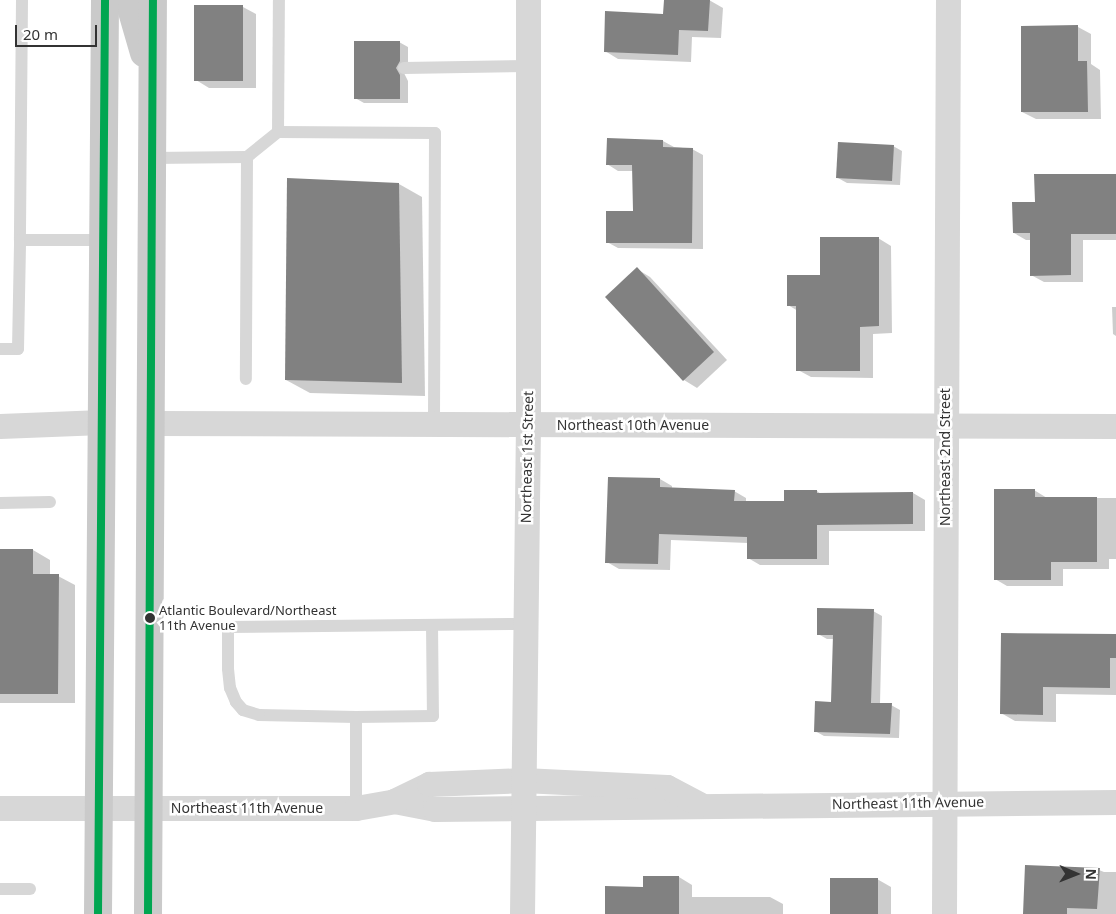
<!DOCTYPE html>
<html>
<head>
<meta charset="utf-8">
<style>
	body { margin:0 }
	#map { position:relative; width:1116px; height:914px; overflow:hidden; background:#fff; font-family:"Noto Sans",sans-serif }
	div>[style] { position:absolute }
	.shadow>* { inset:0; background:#0003 }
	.building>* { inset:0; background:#818181 }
	.service>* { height:12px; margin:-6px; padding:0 6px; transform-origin:6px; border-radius:6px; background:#d7d7d7 }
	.minor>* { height:25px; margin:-12.5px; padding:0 12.5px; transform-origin:12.5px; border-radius:12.5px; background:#d7d7d7 }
	.primary>* { height:28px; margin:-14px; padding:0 14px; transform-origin:14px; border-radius:14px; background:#cacaca }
	.bus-1>* { height:8px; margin:-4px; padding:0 4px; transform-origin:4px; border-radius:4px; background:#00a651 }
	.dots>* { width:14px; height:14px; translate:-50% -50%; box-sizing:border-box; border:2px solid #fff; border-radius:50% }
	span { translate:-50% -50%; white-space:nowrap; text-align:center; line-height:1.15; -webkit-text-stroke:5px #fff; paint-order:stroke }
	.bus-label { font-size:13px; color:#333 }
	.left { translate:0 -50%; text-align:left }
	.street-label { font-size:14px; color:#333 }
	.north { position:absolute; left:1051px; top:849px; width:50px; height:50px; -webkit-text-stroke:4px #fff; paint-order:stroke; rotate:91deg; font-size:14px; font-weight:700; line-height:20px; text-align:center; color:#333 }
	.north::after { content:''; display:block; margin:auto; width:18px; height:22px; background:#333; clip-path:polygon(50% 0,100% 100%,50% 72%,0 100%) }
	.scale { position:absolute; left:15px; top:25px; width:82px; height:22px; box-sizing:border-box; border:2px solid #333; border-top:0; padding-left:6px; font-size:15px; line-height:18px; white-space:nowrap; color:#333; -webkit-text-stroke:4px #fff; paint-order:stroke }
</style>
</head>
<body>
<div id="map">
	<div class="shadow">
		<div style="clip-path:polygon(665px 0,709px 0,723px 8px,721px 38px,692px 37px,691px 62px,618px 59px,605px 51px,664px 15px)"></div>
		<div style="clip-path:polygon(243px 7px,256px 14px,256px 88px,209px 88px,196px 80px)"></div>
		<div style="clip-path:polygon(1022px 27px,1078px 27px,1091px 34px,1091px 64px,1100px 70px,1101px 119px,1036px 119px,1022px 112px)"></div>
		<div style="clip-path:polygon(399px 42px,408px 47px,408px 66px,404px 73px,408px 81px,408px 103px,364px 103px,355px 98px)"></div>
		<div style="clip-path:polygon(663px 141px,674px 147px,692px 149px,703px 155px,703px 249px,618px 248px,607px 242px,635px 212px,634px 171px,618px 171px,607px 164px)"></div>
		<div style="clip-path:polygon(893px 146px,902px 151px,900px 185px,847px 183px,838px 178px)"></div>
		<div style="clip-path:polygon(1116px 175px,1116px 240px,1083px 240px,1083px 282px,1044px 282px,1031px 275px,1031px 240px,1026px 240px,1014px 233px,1036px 204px)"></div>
		<div style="clip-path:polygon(399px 184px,422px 197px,425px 396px,310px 393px,286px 380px)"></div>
		<div style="clip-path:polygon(878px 238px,891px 246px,892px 333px,873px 334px,873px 378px,811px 377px,798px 370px,798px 311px,788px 305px,821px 276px)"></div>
		<div style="clip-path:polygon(637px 269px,650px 277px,727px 360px,697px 388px,684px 380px)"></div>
		<div style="clip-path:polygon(1112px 307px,1116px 307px,1116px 336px,1113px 334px)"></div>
		<div style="clip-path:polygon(609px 478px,660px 479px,672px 486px,672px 489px,734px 491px,746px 498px,746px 502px,786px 502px,817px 491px,821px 494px,913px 493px,925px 500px,925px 531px,829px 531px,829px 565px,760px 565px,748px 558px,748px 543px,671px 540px,670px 570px,619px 569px,607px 562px)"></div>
		<div style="clip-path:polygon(1034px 490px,1047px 498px,1116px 498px,1116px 559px,1109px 559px,1109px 569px,1063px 569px,1063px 586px,1007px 586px,995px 579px)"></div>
		<div style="clip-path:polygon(0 550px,33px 550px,50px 560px,50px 575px,58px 576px,75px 585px,75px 703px,0 703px)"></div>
		<div style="clip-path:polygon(873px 611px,882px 616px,880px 704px,891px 705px,900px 710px,899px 738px,824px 736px,815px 731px,832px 703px,834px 639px,827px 639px,818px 634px)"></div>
		<div style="clip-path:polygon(1116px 636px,1116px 695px,1056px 694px,1056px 722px,1015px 721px,1001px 713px)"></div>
		<div style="clip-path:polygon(1099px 870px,1104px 872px,1116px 872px,1116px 914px,1025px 914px)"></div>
		<div style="clip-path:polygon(679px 877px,692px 885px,692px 897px,770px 897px,783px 904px,783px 914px,606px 914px,644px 888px)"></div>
		<div style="clip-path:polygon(877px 879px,891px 887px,891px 914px,832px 914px)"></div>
	</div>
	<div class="building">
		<div style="clip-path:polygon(664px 0,710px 0,708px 31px,679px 30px,678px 55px,604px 52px,605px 11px,663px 14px)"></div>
		<div style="clip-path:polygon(194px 5px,243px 5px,243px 81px,194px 81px)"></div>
		<div style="clip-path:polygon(1078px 25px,1078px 61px,1087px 61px,1088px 112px,1021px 112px,1021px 26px)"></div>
		<div style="clip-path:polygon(354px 41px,400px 41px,400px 61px,396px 68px,400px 75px,400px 99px,354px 99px)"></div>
		<div style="clip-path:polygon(607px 138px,663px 140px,663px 147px,693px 148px,692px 243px,606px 243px,606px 211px,633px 211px,632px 165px,606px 165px)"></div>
		<div style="clip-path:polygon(838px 142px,894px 145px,892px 181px,836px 178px)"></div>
		<div style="clip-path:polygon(1034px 174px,1116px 174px,1116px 234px,1071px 234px,1071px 275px,1030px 276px,1030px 233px,1013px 233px,1012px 202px,1035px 202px)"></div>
		<div style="clip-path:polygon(287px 178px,399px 183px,402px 383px,285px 380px)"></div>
		<div style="clip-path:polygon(820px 237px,879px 237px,879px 326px,860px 327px,860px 371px,796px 371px,796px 306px,787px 306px,787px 275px,820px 275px)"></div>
		<div style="clip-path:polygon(637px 267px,714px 352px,683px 381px,605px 297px)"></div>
		<div style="clip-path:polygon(608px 477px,660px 478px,660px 487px,735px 490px,734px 501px,784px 501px,784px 490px,817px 490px,817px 493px,913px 492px,913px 524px,817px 525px,817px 559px,747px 559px,747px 537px,659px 534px,658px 564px,605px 563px)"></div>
		<div style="clip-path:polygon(994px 489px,1035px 489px,1035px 497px,1097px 497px,1097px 562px,1051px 562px,1051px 580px,994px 580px)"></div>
		<div style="clip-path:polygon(0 549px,33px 549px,33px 574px,59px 574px,58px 694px,0 694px)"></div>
		<div style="clip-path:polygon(817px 608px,874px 609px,871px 703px,892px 703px,890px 734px,814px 732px,815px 701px,831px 702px,833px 635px,817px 635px)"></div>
		<div style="clip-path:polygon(1001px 633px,1116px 634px,1116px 658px,1110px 658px,1110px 688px,1043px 687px,1043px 715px,1000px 714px)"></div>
		<div style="clip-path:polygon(1025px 865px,1100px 868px,1097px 909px,1067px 908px,1067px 914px,1023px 914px)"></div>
		<div style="clip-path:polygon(643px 876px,679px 876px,679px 914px,605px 914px,605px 886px,643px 887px)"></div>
		<div style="clip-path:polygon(830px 878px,878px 878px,878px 914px,830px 914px)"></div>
	</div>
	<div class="service">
		<div style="left:22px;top:0;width:240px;rotate:90.5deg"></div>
		<div style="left:20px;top:240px;width:83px"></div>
		<div style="left:404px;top:68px;width:124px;rotate:-0.9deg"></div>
		<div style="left:278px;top:132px;width:132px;rotate:-89.6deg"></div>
		<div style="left:247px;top:157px;width:40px;rotate:-39deg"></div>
		<div style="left:278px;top:132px;width:157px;rotate:0.4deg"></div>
		<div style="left:435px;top:133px;width:291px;rotate:90.2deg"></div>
		<div style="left:152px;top:158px;width:95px;rotate:-0.6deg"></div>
		<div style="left:247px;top:157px;width:222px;rotate:90.3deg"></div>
		<div style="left:0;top:349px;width:18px"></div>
		<div style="left:18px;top:349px;width:109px;rotate:-88.9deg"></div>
		<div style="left:0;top:503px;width:50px;rotate:-1.1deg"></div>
		<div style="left:432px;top:625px;width:91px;rotate:89.4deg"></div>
		<div style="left:433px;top:716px;width:77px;rotate:179.3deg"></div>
		<div style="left:356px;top:717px;width:97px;rotate:-178.8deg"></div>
		<div style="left:259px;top:715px;width:17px;rotate:-163deg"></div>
		<div style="left:243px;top:710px;width:11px;rotate:-131deg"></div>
		<div style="left:236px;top:702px;width:15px;rotate:-113deg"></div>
		<div style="left:230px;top:688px;width:19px;rotate:-96deg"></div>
		<div style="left:228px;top:669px;width:42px;rotate:-90deg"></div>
		<div style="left:228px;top:627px;width:297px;rotate:-0.6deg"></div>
		<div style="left:356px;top:717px;width:91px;rotate:90deg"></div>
		<div style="left:0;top:889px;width:30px"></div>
	</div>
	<div class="minor">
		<div style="left:151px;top:423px;width:965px;rotate:0.18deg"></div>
		<div style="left:0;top:426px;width:102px;rotate:-2.2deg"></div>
		<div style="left:394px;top:801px;width:42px;rotate:11deg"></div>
		<div style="left:435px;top:809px;width:681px;rotate:-0.59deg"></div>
		<div style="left:0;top:808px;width:356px"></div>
		<div style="left:356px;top:808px;width:39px;rotate:-10deg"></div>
		<div style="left:394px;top:801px;width:39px;rotate:-26deg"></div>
		<div style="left:429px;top:784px;width:94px;rotate:-2.4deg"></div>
		<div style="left:523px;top:780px;width:144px;rotate:2.8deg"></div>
		<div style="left:667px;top:787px;width:36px;rotate:28deg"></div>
		<div style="left:522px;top:914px;width:489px;rotate:-89.3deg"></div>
		<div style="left:528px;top:425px;width:425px;rotate:-90deg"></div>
		<div style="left:944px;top:914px;width:914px;rotate:-89.75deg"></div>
	</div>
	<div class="primary">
		<div style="left:127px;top:0;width:9px;rotate:63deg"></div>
		<div style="left:131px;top:8px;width:47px;rotate:73.9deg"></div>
		<div style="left:98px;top:914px;width:914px;rotate:-89.56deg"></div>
		<div style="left:148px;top:914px;width:914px;rotate:-89.69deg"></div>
	</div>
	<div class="bus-1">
		<div style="left:98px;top:914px;width:914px;rotate:-89.56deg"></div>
		<div style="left:148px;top:914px;width:914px;rotate:-89.69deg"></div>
	</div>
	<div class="dots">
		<div style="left:150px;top:618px;background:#333"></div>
	</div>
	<div class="bus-label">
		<span class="left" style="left:159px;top:618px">Atlantic Boulevard/Northeast<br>11th Avenue</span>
	</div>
	<div class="street-label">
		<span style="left:633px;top:425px">Northeast 10th Avenue</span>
		<span style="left:527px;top:457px;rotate:-89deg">Northeast 1st Street</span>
		<span style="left:945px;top:457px;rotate:-90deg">Northeast 2nd Street</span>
		<span style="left:908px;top:803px;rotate:-1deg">Northeast 11th Avenue</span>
		<span style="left:247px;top:808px">Northeast 11th Avenue</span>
	</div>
	<div class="north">N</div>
	<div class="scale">20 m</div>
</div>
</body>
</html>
